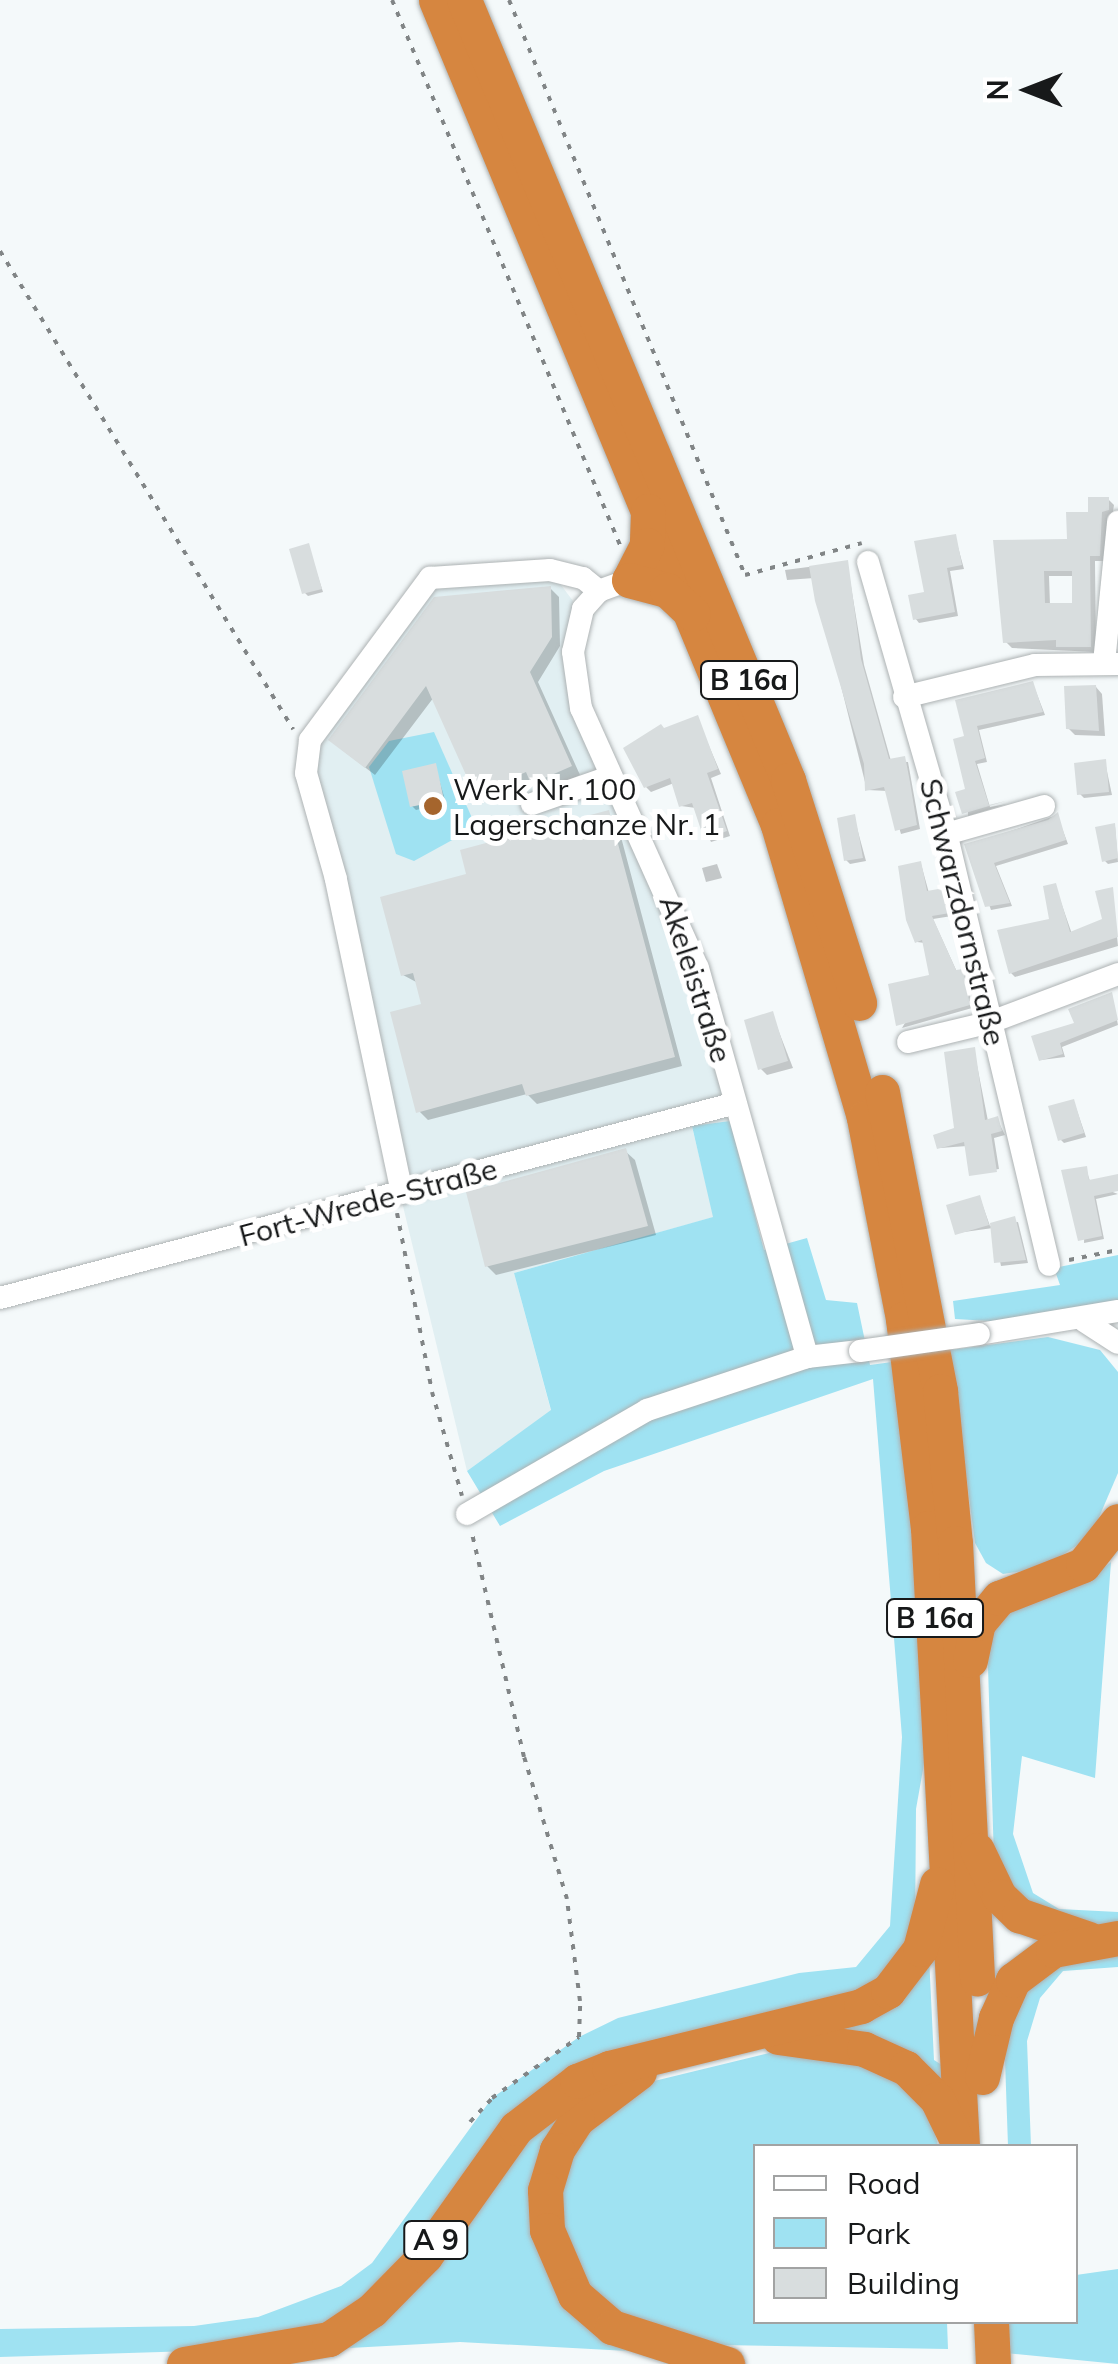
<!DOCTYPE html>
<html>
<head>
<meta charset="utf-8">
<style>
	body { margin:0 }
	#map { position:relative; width:1118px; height:2364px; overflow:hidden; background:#f4f9fa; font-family:Mulish,sans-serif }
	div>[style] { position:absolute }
	.built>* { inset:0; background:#e1eff2 }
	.green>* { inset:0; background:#9fe2f2 }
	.shadow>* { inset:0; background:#0003 }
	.building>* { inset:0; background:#d8ddde }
	.path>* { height:4px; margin-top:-2px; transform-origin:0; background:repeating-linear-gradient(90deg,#818586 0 5px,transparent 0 13px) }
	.roads { filter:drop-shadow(0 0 2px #adb2b3) drop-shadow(0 0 2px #adb2b3) }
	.minor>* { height:22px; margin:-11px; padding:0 11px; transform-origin:11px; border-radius:11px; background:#fff }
	.highway>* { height:35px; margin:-17.5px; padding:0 17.5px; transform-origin:17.5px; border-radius:17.5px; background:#d68640 }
	.bridges { filter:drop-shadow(0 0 2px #adb2b3) drop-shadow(0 0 2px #adb2b3) }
	.minor-bridge>* { height:22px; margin:-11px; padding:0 11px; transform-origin:11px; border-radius:11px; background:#fff }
	.dots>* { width:28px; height:28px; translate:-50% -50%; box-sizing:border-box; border:5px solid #fff; border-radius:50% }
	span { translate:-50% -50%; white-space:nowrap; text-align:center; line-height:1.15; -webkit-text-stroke:10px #fff; paint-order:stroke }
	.shield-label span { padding:2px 8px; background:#fff; border:2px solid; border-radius:8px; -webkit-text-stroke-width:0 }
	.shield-label { font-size:28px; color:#17191a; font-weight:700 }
	.poi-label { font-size:30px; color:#17191a }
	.left { translate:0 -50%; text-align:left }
	.street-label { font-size:30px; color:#17191a }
	.legend { position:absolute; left:753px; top:2144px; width:325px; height:180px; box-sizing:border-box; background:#fff; border:2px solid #a2a3a3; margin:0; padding:12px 18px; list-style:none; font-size:30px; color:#17191a }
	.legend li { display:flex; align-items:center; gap:20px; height:50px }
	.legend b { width:50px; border:2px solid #a2a3a3 }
	.north { position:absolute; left:978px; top:40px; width:100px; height:100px; -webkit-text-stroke:8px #fff; paint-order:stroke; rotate:270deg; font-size:28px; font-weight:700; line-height:40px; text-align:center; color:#17191a }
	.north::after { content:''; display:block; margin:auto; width:35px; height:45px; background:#17191a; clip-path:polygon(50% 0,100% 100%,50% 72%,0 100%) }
</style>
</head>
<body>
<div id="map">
	<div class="built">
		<div style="clip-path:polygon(558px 581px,573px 601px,564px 666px,571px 712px,667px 909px,730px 1121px,692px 1127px,714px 1217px,514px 1273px,551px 1411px,467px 1471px,401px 1198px,309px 735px,413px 583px)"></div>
	</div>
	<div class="green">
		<div style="clip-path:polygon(434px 732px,476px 827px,414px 861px,396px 854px,369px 767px,389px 741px)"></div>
		<div style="clip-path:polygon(730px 1121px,764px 1250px,807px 1238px,826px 1300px,857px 1303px,870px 1365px,899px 1361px,929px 1736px,916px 1809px,915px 1936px,873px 1989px,573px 2073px,426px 2243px,324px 2332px,193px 2351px,0 2357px,0 2329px,194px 2326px,258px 2317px,341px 2286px,372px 2263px,492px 2098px,579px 2037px,618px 2018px,799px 1973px,856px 1967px,890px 1926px,902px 1737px,873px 1379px,604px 1471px,500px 1526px,467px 1471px,551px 1410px,514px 1273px,713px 1217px,692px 1126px)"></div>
		<div style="clip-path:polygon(1118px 1255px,1118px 1301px,1007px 1322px,955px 1319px,953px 1301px,1060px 1285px,1054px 1268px)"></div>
		<div style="clip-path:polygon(1048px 1337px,1100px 1350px,1118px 1372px,1118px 1473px,1091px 1536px,1043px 1568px,1003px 1574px,986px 1563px,975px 1543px,950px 1350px)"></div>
		<div style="clip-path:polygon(1111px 1562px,1095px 1778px,1022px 1756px,1013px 1834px,1033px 1893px,1059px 1909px,1118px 1912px,1118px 1928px,1064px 1926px,1021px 1909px,994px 1860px,987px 1635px,995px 1618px,1084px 1583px)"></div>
		<div style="clip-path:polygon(1118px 1954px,1118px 1967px,1063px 1971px,1040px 1998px,1027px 2041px,1031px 2146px,1008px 2146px,1005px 2060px,1012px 2005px,1045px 1968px)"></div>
		<div style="clip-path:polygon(929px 1956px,934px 2060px,945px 2067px,948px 2102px,828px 2025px)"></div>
		<div style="clip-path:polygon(769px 2053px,829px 2054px,880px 2067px,931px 2117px,938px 2146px,756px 2146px,756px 2322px,947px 2322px,948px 2349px,720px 2345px,647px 2336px,579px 2286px,555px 2197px,572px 2142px,650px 2082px)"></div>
		<div style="clip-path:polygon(577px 2090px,536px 2203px,628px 2351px,460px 2342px,331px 2349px,496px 2165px)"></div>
		<div style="clip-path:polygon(1118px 2269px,1118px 2364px,1005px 2353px,1009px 2322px,1076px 2322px,1076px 2275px)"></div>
	</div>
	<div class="shadow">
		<div style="clip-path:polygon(evenodd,1108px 499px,1114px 505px,1105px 561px,1095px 561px,1096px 652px,1012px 648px,1006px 642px,995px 543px,1070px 541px,1108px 499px,1049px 576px,1074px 576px,1074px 605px,1050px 605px,1049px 576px)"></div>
		<div style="clip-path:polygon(955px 536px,964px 569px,950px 571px,958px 616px,919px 623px,915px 618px)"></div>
		<div style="clip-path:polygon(308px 546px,323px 592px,308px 596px,305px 593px)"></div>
		<div style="clip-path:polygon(847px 562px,864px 665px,891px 761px,908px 762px,920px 829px,901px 834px,888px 791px,867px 790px,814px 578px,787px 580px,785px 570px)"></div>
		<div style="clip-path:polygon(550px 588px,559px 597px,560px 646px,538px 682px,580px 775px,543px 792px,532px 782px,486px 803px,434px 697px,375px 775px,341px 749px)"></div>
		<div style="clip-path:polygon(1033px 684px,1045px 715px,979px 730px,987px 762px,977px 764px,990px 807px,1007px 804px,968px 816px,967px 737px,958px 702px)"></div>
		<div style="clip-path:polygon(1096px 687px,1102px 694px,1105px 736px,1075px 735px,1068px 728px)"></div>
		<div style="clip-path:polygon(697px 718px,721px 774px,711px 778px,730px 836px,711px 842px,696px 808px,681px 806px,674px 783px,651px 792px,646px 787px,665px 731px)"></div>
		<div style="clip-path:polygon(1105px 762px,1112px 795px,1084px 798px,1080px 794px)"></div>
		<div style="clip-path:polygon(435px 766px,446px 803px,416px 810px,412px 806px)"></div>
		<div style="clip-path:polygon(608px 813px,617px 822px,682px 1066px,537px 1104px,527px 1094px,428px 1120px,419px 1111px,424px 1006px,418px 983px,403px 975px)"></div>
		<div style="clip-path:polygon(1057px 815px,1068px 844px,996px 866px,1012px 906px,991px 910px,968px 846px)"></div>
		<div style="clip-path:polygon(854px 817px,866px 861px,850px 864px,846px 860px)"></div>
		<div style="clip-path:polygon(1115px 826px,1118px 862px,1108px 864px,1104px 860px)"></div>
		<div style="clip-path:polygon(717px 864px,722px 878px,706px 882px,702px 868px)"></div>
		<div style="clip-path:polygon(921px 864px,929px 893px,947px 895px,952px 916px,933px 919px,957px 972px,966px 975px,972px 1008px,902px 1028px,932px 977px,925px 943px,917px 942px)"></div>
		<div style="clip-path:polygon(1055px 885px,1072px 934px,1105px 920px,1112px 890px,1118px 946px,1015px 977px,1011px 973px,1052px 921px)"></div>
		<div style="clip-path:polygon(1112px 995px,1118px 1025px,1062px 1047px,1065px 1057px,1041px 1060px)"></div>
		<div style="clip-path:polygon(772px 1014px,793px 1068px,767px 1075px,761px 1069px)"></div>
		<div style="clip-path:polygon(974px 1050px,988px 1121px,997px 1119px,1005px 1135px,994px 1138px,999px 1169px,972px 1173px,967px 1146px,940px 1148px,957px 1130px)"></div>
		<div style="clip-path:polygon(1074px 1102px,1086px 1137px,1064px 1143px,1060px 1139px)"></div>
		<div style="clip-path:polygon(625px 1151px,635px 1160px,656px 1235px,496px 1275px,487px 1266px)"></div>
		<div style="clip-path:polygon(1086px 1169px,1091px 1184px,1118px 1194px,1096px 1199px,1104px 1239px,1084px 1243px)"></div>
		<div style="clip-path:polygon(980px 1198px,990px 1226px,1018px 1222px,1028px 1263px,1001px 1266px,993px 1228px,957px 1233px)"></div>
	</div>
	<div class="building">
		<div style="clip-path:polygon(evenodd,1088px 497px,1109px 497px,1109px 510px,1102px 512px,1100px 556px,1090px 556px,1091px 647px,1056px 647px,1056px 640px,1003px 643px,993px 540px,1067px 539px,1066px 512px,1088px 512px,1088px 497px,1044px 571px,1072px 571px,1072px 603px,1045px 603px,1044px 571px)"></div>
		<div style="clip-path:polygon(956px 534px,962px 565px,947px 568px,955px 612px,913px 620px,908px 595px,924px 592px,914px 541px)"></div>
		<div style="clip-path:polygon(309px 543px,322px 589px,302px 594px,289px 549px)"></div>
		<div style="clip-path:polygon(848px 560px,861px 659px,889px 759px,905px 756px,910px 782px,917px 825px,895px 831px,884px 787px,865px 791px,864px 764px,815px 601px,809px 566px)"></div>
		<div style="clip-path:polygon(551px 586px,552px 637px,530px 672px,572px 766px,531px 784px,526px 772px,475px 795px,426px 686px,365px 768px,328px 740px,434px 597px)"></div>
		<div style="clip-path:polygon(1033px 681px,1043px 712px,977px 726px,985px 758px,975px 761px,989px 805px,1006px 801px,962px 814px,955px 792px,965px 789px,953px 739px,964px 736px,955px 700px)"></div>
		<div style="clip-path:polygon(1096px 685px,1099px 731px,1066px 729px,1064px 686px)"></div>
		<div style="clip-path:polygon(698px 715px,718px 769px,707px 773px,727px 831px,704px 839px,692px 803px,679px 807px,670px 778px,644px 788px,623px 748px,661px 724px,664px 728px)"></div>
		<div style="clip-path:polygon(1106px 759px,1109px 792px,1077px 795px,1074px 763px)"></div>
		<div style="clip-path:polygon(436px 763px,444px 800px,410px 807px,402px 771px)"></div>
		<div style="clip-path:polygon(609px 810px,675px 1057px,526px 1096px,522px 1084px,416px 1113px,390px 1012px,421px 1004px,413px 973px,401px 976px,380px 897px,466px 874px,460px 850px)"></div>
		<div style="clip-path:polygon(1058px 812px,1066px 840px,994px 863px,1010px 903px,985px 907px,964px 844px,1048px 820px)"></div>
		<div style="clip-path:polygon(855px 814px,863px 858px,844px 861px,837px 818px)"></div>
		<div style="clip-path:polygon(1115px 823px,1118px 858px,1102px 862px,1095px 827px)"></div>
		<div style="clip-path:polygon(921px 861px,927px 891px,944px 888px,950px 913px,932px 916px,956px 970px,963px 969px,970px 1005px,896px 1026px,888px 984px,929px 975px,922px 940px,915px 943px,906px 920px,898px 866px)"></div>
		<div style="clip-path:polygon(1056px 883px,1070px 932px,1102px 919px,1095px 891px,1113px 887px,1118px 937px,1009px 974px,997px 930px,1049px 919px,1043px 886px)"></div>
		<div style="clip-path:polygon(1112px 992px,1118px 1020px,1060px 1043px,1063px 1054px,1039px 1061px,1031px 1036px,1074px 1023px,1068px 1009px)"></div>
		<div style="clip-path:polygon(773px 1011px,788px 1061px,758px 1070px,744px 1020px)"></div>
		<div style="clip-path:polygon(975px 1047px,985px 1120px,998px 1116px,1002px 1131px,991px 1134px,997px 1172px,969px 1176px,964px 1142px,937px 1149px,933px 1135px,954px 1128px,944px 1052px)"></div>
		<div style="clip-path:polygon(1074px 1099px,1084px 1133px,1058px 1141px,1048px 1106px)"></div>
		<div style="clip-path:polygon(626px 1148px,648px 1226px,485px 1267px,466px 1192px)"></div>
		<div style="clip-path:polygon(1087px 1166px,1089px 1180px,1118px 1174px,1118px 1191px,1094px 1196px,1102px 1236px,1078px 1241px,1061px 1170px)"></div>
		<div style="clip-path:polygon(980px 1195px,989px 1225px,955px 1235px,946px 1205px)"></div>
		<div style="clip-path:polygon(1015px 1216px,1026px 1260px,994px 1263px,990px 1223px)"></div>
	</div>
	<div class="path">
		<div style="left:392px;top:0;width:591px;rotate:67.3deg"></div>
		<div style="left:509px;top:0;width:622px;rotate:67.69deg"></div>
		<div style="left:745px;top:575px;width:121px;rotate:-15.3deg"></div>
		<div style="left:0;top:251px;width:561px;rotate:58.49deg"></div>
		<div style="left:397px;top:1213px;width:182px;rotate:78.9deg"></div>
		<div style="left:432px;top:1392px;width:108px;rotate:73.9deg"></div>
		<div style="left:1069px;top:1260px;width:50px;rotate:-11.5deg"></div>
		<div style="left:470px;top:2122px;width:33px;rotate:-47deg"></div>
		<div style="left:492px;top:2098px;width:106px;rotate:-35deg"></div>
		<div style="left:579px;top:2037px;width:36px;rotate:-88deg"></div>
		<div style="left:580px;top:2001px;width:103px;rotate:-97.3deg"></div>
		<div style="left:567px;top:1899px;width:148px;rotate:-106.8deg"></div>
		<div style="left:524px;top:1757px;width:229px;rotate:-103.1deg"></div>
	</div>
	<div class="roads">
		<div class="minor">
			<div style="left:868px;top:562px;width:277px;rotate:73.9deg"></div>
			<div style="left:945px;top:828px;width:449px;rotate:76.6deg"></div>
			<div style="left:629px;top:580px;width:32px;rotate:160deg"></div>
			<div style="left:599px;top:591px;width:24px;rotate:132deg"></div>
			<div style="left:583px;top:609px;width:44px;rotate:103.1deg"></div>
			<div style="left:573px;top:652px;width:57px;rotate:81.9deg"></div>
			<div style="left:581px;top:708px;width:285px;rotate:65.8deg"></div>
			<div style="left:698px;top:968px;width:404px;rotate:74.3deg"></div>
			<div style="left:807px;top:1357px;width:53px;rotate:-6.5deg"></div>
			<div style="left:1104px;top:663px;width:142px;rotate:-84.3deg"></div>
			<div style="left:904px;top:697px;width:135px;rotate:-13.7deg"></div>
			<div style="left:1035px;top:665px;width:83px;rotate:-0.7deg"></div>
			<div style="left:532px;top:804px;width:82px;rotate:-19.3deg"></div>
			<div style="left:946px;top:834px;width:102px;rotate:-15.9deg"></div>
			<div style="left:908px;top:1042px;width:85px;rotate:-13.5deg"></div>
			<div style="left:991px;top:1022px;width:136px;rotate:-20.7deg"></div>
			<div style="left:402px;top:1193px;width:321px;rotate:-101.9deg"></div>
			<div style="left:336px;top:879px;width:110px;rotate:-105.8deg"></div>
			<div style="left:306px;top:773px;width:33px;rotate:-83deg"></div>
			<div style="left:310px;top:740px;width:202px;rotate:-53.5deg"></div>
			<div style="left:430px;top:578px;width:120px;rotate:-3.8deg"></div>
			<div style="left:550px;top:570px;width:34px;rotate:14deg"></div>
			<div style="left:583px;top:578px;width:21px;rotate:39deg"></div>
			<div style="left:0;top:1298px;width:761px;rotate:-14.84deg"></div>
			<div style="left:1084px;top:1321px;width:40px;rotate:32.9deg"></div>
			<div style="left:979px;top:1334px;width:141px;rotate:-9.4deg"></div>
			<div style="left:467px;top:1514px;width:208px;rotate:-30deg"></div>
			<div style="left:647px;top:1410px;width:169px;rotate:-18.3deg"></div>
		</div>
		<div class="highway">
			<div style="left:436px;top:0;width:893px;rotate:67.48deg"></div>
			<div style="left:778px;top:825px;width:305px;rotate:73.6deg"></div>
			<div style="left:864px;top:1118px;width:205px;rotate:79deg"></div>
			<div style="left:903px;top:1319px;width:210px;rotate:83.2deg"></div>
			<div style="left:928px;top:1528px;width:619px;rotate:86.85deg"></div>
			<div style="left:464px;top:0;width:845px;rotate:67.44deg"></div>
			<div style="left:788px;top:780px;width:234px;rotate:72.3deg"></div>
			<div style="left:648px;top:511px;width:34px;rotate:92deg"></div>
			<div style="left:647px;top:545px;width:39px;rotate:117deg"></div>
			<div style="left:629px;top:580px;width:39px;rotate:15deg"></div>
			<div style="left:667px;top:590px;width:35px;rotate:43deg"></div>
			<div style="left:882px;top:1092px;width:305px;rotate:79deg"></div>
			<div style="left:940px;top:1391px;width:153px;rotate:84.4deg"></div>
			<div style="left:955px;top:1543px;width:436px;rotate:87.1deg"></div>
			<div style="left:970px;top:1660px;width:38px;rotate:-78deg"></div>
			<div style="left:978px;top:1623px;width:33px;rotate:-50deg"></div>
			<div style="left:999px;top:1598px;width:90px;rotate:-21.4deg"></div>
			<div style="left:1083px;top:1565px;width:56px;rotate:-51.5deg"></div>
			<div style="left:977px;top:1850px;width:51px;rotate:64.4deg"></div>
			<div style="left:999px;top:1896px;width:28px;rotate:44deg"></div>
			<div style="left:1019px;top:1915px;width:74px;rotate:18.9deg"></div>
			<div style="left:778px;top:2037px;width:87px;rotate:7.9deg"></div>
			<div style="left:864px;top:2049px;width:46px;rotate:24.3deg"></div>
			<div style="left:906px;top:2068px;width:44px;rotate:45deg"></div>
			<div style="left:937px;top:2099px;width:41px;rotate:64.1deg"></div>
			<div style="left:639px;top:2072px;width:78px;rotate:142.8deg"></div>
			<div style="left:577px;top:2119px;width:37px;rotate:123deg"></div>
			<div style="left:557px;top:2150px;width:42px;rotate:106.7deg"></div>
			<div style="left:545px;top:2190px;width:40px;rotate:87.1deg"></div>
			<div style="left:547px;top:2230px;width:71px;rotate:66.7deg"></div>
			<div style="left:575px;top:2295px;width:49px;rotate:40.9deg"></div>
			<div style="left:612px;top:2327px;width:121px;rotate:17.8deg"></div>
			<div style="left:982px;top:2077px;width:61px;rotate:-76.7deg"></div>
			<div style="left:996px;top:2018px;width:42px;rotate:-65.9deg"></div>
			<div style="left:1013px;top:1980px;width:50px;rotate:-36.9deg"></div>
			<div style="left:1053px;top:1950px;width:66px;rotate:-10.5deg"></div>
			<div style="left:991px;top:2322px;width:42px;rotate:87.3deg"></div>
			<div style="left:184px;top:2364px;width:147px;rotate:-9.8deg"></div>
			<div style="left:329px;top:2339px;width:52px;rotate:-34deg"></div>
			<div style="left:372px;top:2310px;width:76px;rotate:-45.5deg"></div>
			<div style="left:425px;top:2256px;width:157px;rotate:-54.6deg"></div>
			<div style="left:516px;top:2128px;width:77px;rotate:-37.6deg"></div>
			<div style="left:577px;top:2081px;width:35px;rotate:-22deg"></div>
			<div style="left:609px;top:2068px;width:260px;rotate:-13.8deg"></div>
			<div style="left:861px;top:2006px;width:31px;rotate:-29deg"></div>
			<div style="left:888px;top:1991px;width:53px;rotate:-52.7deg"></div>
			<div style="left:920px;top:1949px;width:67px;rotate:-75.3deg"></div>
		</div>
	</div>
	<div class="bridges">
		<div class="minor-bridge">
			<div style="left:860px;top:1351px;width:120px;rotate:-8.1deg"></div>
		</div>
	</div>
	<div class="dots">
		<div style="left:433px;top:806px;background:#a5652d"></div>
	</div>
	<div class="shield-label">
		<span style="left:749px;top:680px">B 16a</span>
		<span style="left:935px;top:1618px">B 16a</span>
		<span style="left:436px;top:2240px">A 9</span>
	</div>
	<div class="poi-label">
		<span class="left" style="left:453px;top:806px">Werk Nr. 100<br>Lagerschanze Nr. 1</span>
	</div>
	<div class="street-label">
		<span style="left:963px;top:912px;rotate:76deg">Schwarzdornstraße</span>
		<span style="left:696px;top:979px;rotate:72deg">Akeleistraße</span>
		<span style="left:368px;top:1202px;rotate:-15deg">Fort-Wrede-Straße</span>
	</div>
	<ul class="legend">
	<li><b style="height:12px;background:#fff"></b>Road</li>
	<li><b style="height:28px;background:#9fe2f2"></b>Park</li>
	<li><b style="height:28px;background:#d8ddde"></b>Building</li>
	</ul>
	<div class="north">N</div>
</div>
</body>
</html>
